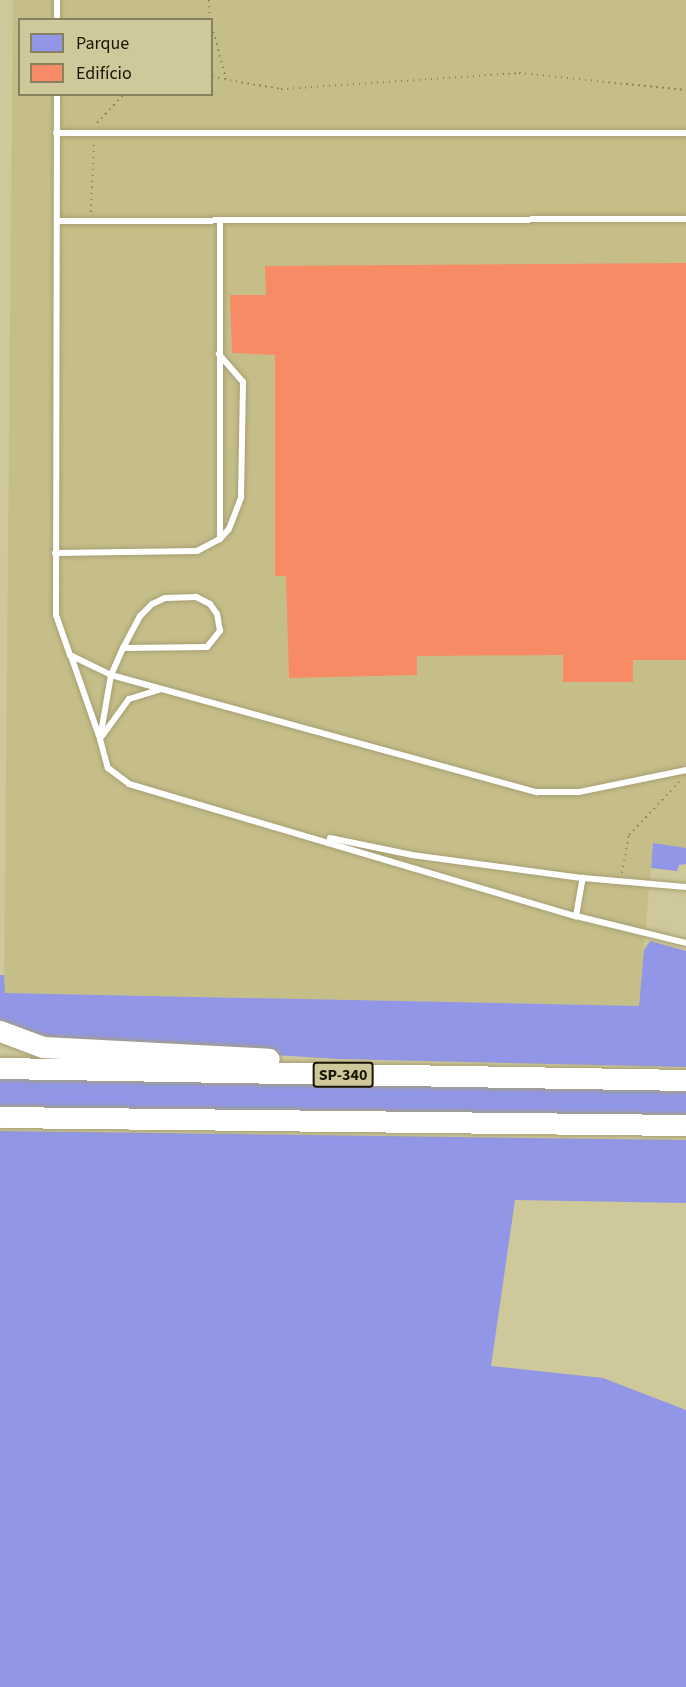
<!DOCTYPE html>
<html>
<head>
<meta charset="utf-8">
<style>
	body { margin:0 }
	#map { position:relative; width:686px; height:1687px; overflow:hidden; background:#cfc89b; font-family:"Source Sans 3",sans-serif }
	div>[style] { position:absolute }
	.built>* { inset:0; background:#c6be89 }
	.green>* { inset:0; background:#9196e6 }
	.building>* { inset:0; background:#f68b65 }
	.path>* { height:2px; margin-top:-1px; transform-origin:0; background:repeating-linear-gradient(90deg,#8a8562 0 1.5px,transparent 0 6px) }
	.roads { filter:drop-shadow(0 0 2px #a69f73) drop-shadow(0 0 2px #a69f73) }
	.lane>* { height:6px; margin:-3px; padding:0 3px; transform-origin:3px; border-radius:3px; background:#fff }
	.highway>* { height:21px; margin:-10.5px; padding:0 10.5px; transform-origin:10.5px; border-radius:10.5px; background:#fff }
	span { translate:-50% -50%; white-space:nowrap; text-align:center; line-height:1.15; -webkit-text-stroke:6px #cfc89b; paint-order:stroke }
	.shield-label span { padding:2px 4px; background:#cfc89b; border:2px solid; border-radius:4px; -webkit-text-stroke-width:0 }
	.shield-label { font-size:16px; color:#191605; font-weight:700 }
	.legend { position:absolute; left:18px; top:18px; width:195px; height:78px; box-sizing:border-box; background:#cfc89b; border:2px solid #86815f; margin:0; padding:8px 10px; list-style:none; font-size:18px; color:#191605 }
	.legend li { display:flex; align-items:center; gap:12px; height:30px }
	.legend b { width:30px; border:2px solid #86815f }
</style>
</head>
<body>
<div id="map">
	<div class="built">
		<div style="clip-path:polygon(evenodd,13px 0,686px 0,686px 848px,653px 843px,639px 1006px,4px 993px,13px 0,20px 20px,212px 20px,212px 94px,20px 94px,20px 20px)"></div>
	</div>
	<div class="green">
		<div style="clip-path:polygon(653px 843px,686px 848px,686px 864px,679px 865px,677px 871px,651px 868px)"></div>
		<div style="clip-path:polygon(650px 941px,686px 951px,686px 1067px,339px 1059px,140px 1047px,34px 1035px,0 1020px,0 975px,4px 975px,5px 993px,639px 1006px,644px 950px)"></div>
		<div style="clip-path:polygon(0 1076px,686px 1087px,686px 1117px,0 1108px)"></div>
		<div style="clip-path:polygon(0 1131px,686px 1140px,686px 1203px,515px 1200px,491px 1366px,603px 1378px,686px 1410px,686px 1687px,0 1687px)"></div>
	</div>
	<div class="building">
		<div style="clip-path:polygon(686px 263px,686px 660px,633px 660px,633px 682px,563px 682px,563px 655px,417px 656px,417px 675px,289px 678px,286px 576px,275px 576px,275px 355px,232px 353px,230px 295px,266px 295px,265px 266px)"></div>
	</div>
	<div class="path">
		<div style="left:209px;top:0;width:20px;rotate:87deg"></div>
		<div style="left:212px;top:26px;width:55px;rotate:75.2deg"></div>
		<div style="left:212px;top:77px;width:70px;rotate:9.9deg"></div>
		<div style="left:281px;top:89px;width:239px;rotate:-3.8deg"></div>
		<div style="left:519px;top:73px;width:168px;rotate:5.8deg"></div>
		<div style="left:97px;top:123px;width:40px;rotate:-47deg"></div>
		<div style="left:91px;top:212px;width:69px;rotate:-87.5deg"></div>
		<div style="left:622px;top:873px;width:39px;rotate:-80deg"></div>
		<div style="left:629px;top:835px;width:73px;rotate:-46.7deg"></div>
	</div>
	<div class="roads">
		<div class="lane">
			<div style="left:57px;top:20px;width:20px;rotate:-90deg"></div>
			<div style="left:57px;top:94px;width:521px;rotate:90.11deg"></div>
			<div style="left:56px;top:615px;width:42px;rotate:70.7deg"></div>
			<div style="left:70px;top:655px;width:46px;rotate:26deg"></div>
			<div style="left:111px;top:675px;width:442px;rotate:15.4deg"></div>
			<div style="left:537px;top:792px;width:42px"></div>
			<div style="left:579px;top:792px;width:109px;rotate:-11.6deg"></div>
			<div style="left:56px;top:133px;width:630px"></div>
			<div style="left:57px;top:221px;width:629px;rotate:-0.18deg"></div>
			<div style="left:220px;top:538px;width:317px;rotate:-90deg"></div>
			<div style="left:55px;top:553px;width:142px;rotate:-0.8deg"></div>
			<div style="left:197px;top:551px;width:26px;rotate:-28deg"></div>
			<div style="left:220px;top:539px;width:13px;rotate:-48deg"></div>
			<div style="left:229px;top:529px;width:34px;rotate:-69deg"></div>
			<div style="left:241px;top:497px;width:115px;rotate:-89deg"></div>
			<div style="left:243px;top:382px;width:37px;rotate:-131deg"></div>
			<div style="left:123px;top:648px;width:84px;rotate:-0.7deg"></div>
			<div style="left:207px;top:647px;width:21px;rotate:-51deg"></div>
			<div style="left:220px;top:631px;width:17px;rotate:-100deg"></div>
			<div style="left:217px;top:614px;width:12px;rotate:-125deg"></div>
			<div style="left:210px;top:604px;width:16px;rotate:-153deg"></div>
			<div style="left:196px;top:597px;width:31px;rotate:178deg"></div>
			<div style="left:165px;top:598px;width:14px;rotate:155deg"></div>
			<div style="left:152px;top:604px;width:17px;rotate:135deg"></div>
			<div style="left:140px;top:616px;width:36px;rotate:118deg"></div>
			<div style="left:123px;top:648px;width:30px;rotate:114deg"></div>
			<div style="left:111px;top:675px;width:65px;rotate:99.8deg"></div>
			<div style="left:100px;top:739px;width:30px;rotate:75deg"></div>
			<div style="left:108px;top:768px;width:26px;rotate:37deg"></div>
			<div style="left:129px;top:784px;width:466px;rotate:16.5deg"></div>
			<div style="left:576px;top:916px;width:113px;rotate:13.8deg"></div>
			<div style="left:71px;top:656px;width:85px;rotate:70.7deg"></div>
			<div style="left:102px;top:736px;width:46px;rotate:-53.9deg"></div>
			<div style="left:129px;top:699px;width:31px;rotate:-17deg"></div>
			<div style="left:330px;top:838px;width:84px;rotate:11.7deg"></div>
			<div style="left:412px;top:855px;width:173px;rotate:7.7deg"></div>
			<div style="left:583px;top:878px;width:103px;rotate:5deg"></div>
			<div style="left:576px;top:916px;width:39px;rotate:-80deg"></div>
		</div>
		<div class="highway">
			<div style="left:0;top:1031px;width:46px;rotate:20.4deg"></div>
			<div style="left:43px;top:1047px;width:226px;rotate:3deg"></div>
			<div style="left:0;top:1068px;width:686px;rotate:1deg"></div>
			<div style="left:0;top:1117px;width:686px;rotate:0.67deg"></div>
		</div>
	</div>
	<div class="shield-label">
		<span style="left:343px;top:1075px">SP-340</span>
	</div>
	<ul class="legend">
	<li><b style="height:16px;background:#9196e6"></b>Parque</li>
	<li><b style="height:16px;background:#f68b65"></b>Edifício</li>
	</ul>
</div>
</body>
</html>
